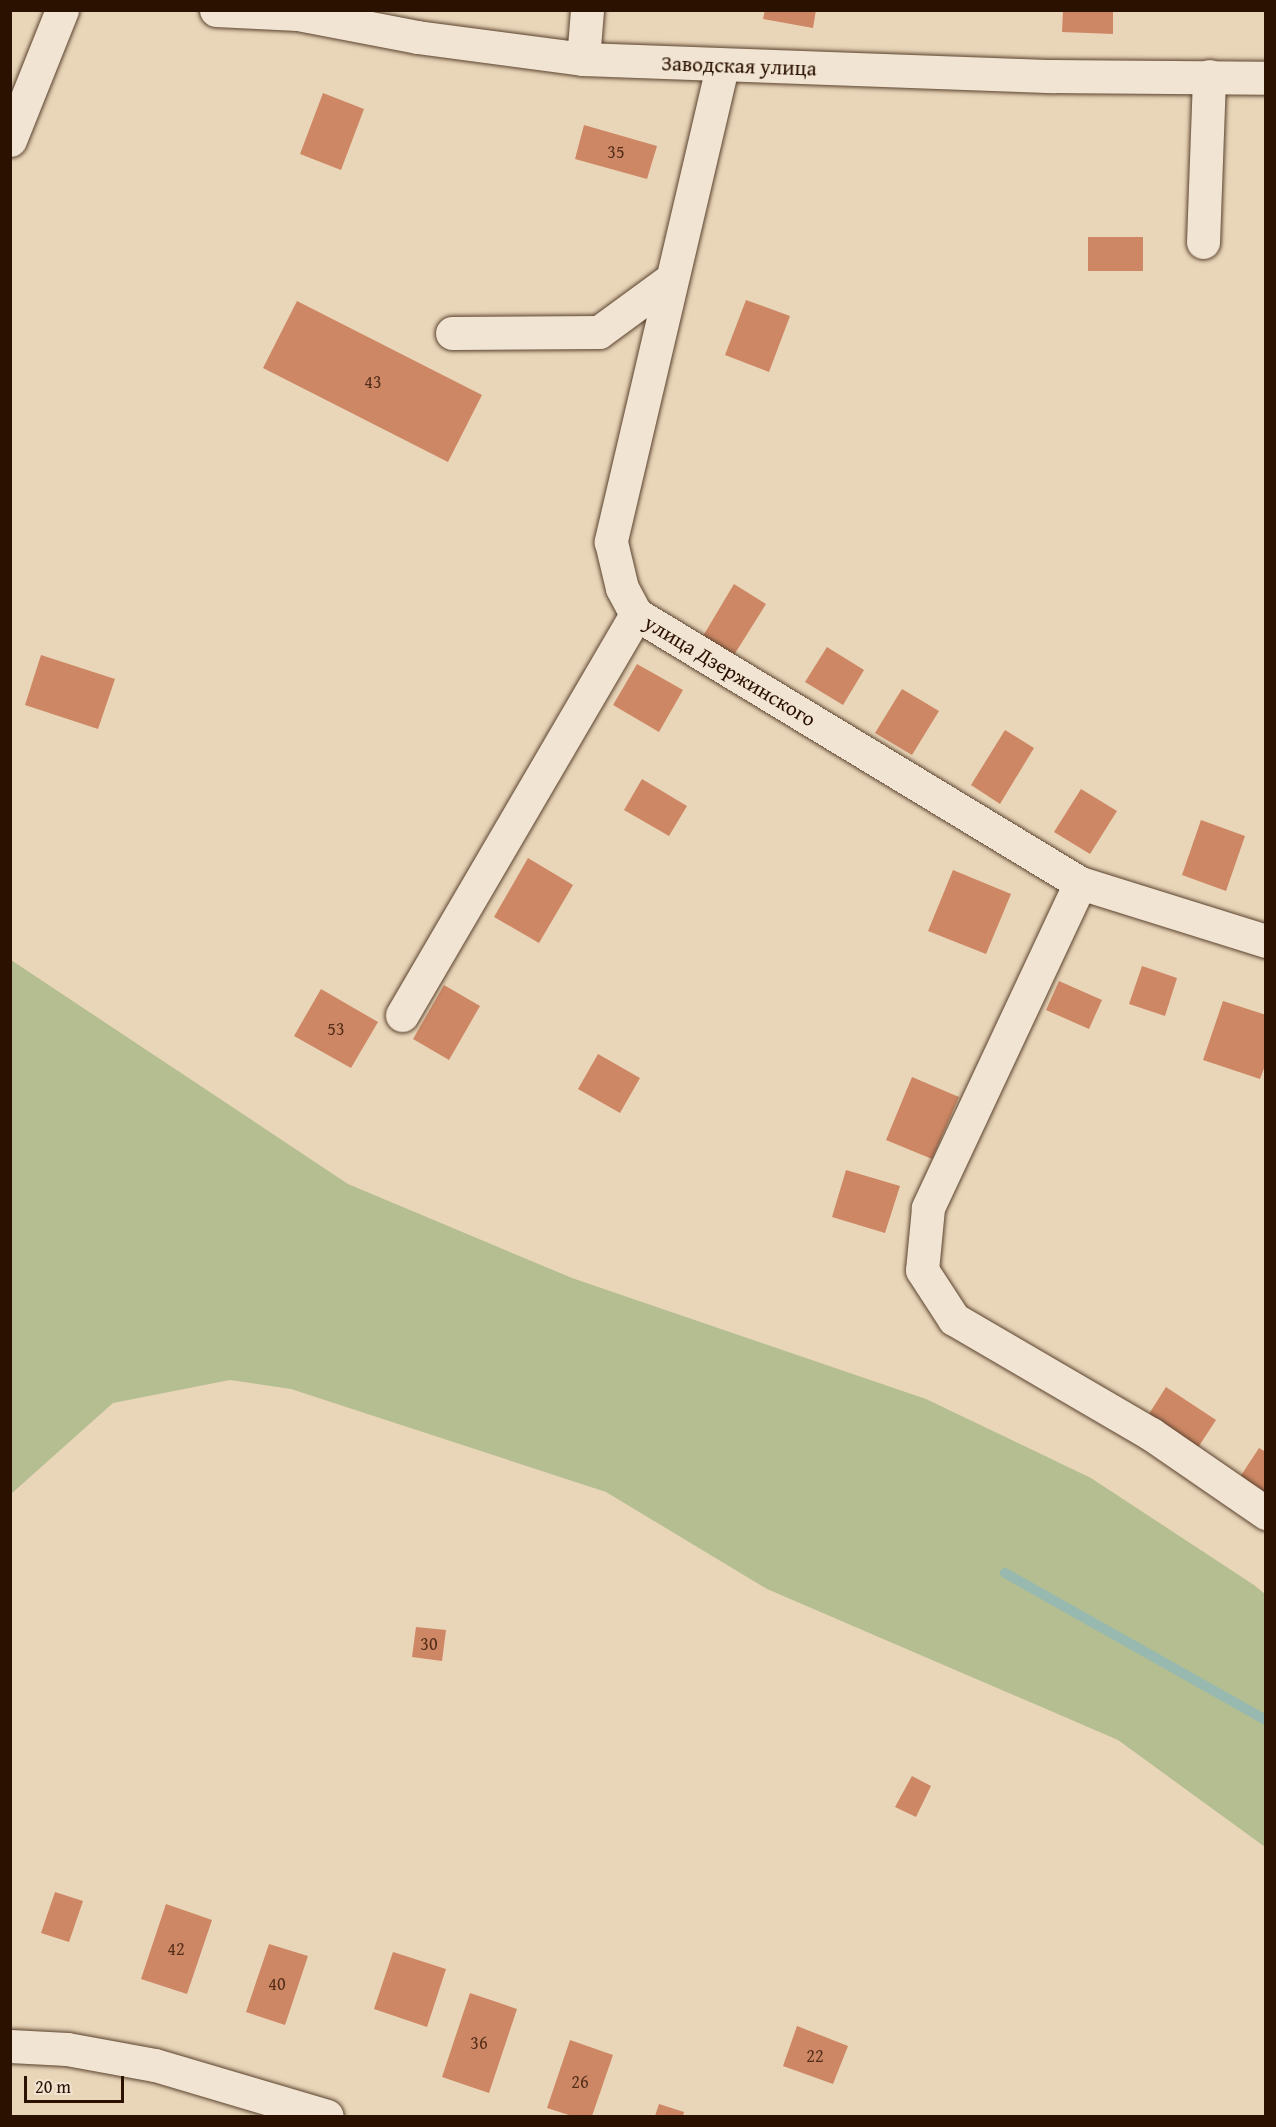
<!DOCTYPE html>
<html>
<head>
<meta charset="utf-8">
<style>
	body { margin:0 }
	#map { position:relative; width:1276px; height:2127px; overflow:hidden; background:#e9d6b9; font-family:"Gentium Book Plus",serif }
	div>[style] { position:absolute }
	.green>* { inset:0; background:#b4be91 }
	.stream>* { height:10px; margin:-5px; padding:0 5px; transform-origin:5px; border-radius:5px; background:#97b9b0 }
	.building>* { inset:0; background:#cd8765 }
	.roads { filter:drop-shadow(0 0 2px #5a422e) drop-shadow(0 0 2px #5a422e) }
	.minor>* { height:33px; margin:-16.5px; padding:0 16.5px; transform-origin:16.5px; border-radius:16.5px; background:#f1e4d2 }
	span { translate:-50% -50%; white-space:nowrap; text-align:center; line-height:1.15; -webkit-text-stroke:4.5px #f1e4d2; paint-order:stroke }
	.number-label { font-size:18px; color:#542e19 }
	.number-label span { -webkit-text-stroke-width:0 }
	.street-label { font-size:21px; color:#2b1100 }
	.frame { position:absolute; inset:0; border:12px solid #2b1100; pointer-events:none }
	.scale { position:absolute; left:24px; top:2076px; width:100px; height:27px; box-sizing:border-box; border:3px solid #2b1100; border-top:0; padding-left:8px; font-size:18px; line-height:21px; white-space:nowrap; color:#2b1100; -webkit-text-stroke:4px #f1e4d2; paint-order:stroke }
</style>
</head>
<body>
<div id="map">
	<div class="green">
		<div style="clip-path:polygon(11px 960px,348px 1184px,572px 1278px,926px 1399px,1091px 1478px,1254px 1585px,1266px 1595px,1265px 1847px,1118px 1740px,767px 1589px,606px 1492px,291px 1389px,230px 1380px,113px 1403px,11px 1494px)"></div>
	</div>
	<div class="stream">
		<div style="left:1005px;top:1573px;width:300px;rotate:29.4deg"></div>
	</div>
	<div class="building">
		<div style="clip-path:polygon(765px 10px,816px 10px,813px 28px,763px 19px)"></div>
		<div style="clip-path:polygon(1063px 10px,1113px 10px,1113px 34px,1062px 32px)"></div>
		<div style="clip-path:polygon(323px 93px,364px 109px,341px 170px,300px 154px)"></div>
		<div style="clip-path:polygon(584px 125px,657px 146px,647px 179px,575px 159px)"></div>
		<div style="clip-path:polygon(1088px 237px,1143px 237px,1143px 271px,1088px 271px)"></div>
		<div style="clip-path:polygon(746px 300px,790px 316px,769px 372px,725px 355px)"></div>
		<div style="clip-path:polygon(297px 301px,482px 395px,448px 462px,263px 368px)"></div>
		<div style="clip-path:polygon(734px 584px,766px 604px,734px 655px,703px 636px)"></div>
		<div style="clip-path:polygon(827px 647px,864px 670px,843px 705px,805px 682px)"></div>
		<div style="clip-path:polygon(41px 655px,115px 679px,98px 729px,25px 705px)"></div>
		<div style="clip-path:polygon(637px 664px,683px 690px,659px 732px,613px 705px)"></div>
		<div style="clip-path:polygon(902px 689px,939px 711px,912px 755px,875px 733px)"></div>
		<div style="clip-path:polygon(1005px 730px,1034px 748px,1000px 804px,971px 785px)"></div>
		<div style="clip-path:polygon(642px 779px,687px 806px,669px 836px,624px 810px)"></div>
		<div style="clip-path:polygon(1081px 789px,1117px 811px,1090px 854px,1054px 832px)"></div>
		<div style="clip-path:polygon(1201px 820px,1245px 836px,1226px 891px,1182px 875px)"></div>
		<div style="clip-path:polygon(528px 858px,573px 885px,539px 943px,494px 917px)"></div>
		<div style="clip-path:polygon(953px 870px,1011px 894px,986px 954px,928px 931px)"></div>
		<div style="clip-path:polygon(1142px 966px,1177px 978px,1165px 1016px,1129px 1004px)"></div>
		<div style="clip-path:polygon(1059px 981px,1102px 1000px,1089px 1029px,1046px 1010px)"></div>
		<div style="clip-path:polygon(444px 985px,480px 1006px,449px 1060px,413px 1039px)"></div>
		<div style="clip-path:polygon(321px 989px,378px 1022px,351px 1068px,294px 1036px)"></div>
		<div style="clip-path:polygon(1223px 1001px,1266px 1015px,1266px 1063px,1260px 1079px,1203px 1060px)"></div>
		<div style="clip-path:polygon(598px 1054px,640px 1078px,620px 1113px,578px 1089px)"></div>
		<div style="clip-path:polygon(912px 1077px,959px 1097px,932px 1159px,886px 1140px)"></div>
		<div style="clip-path:polygon(846px 1170px,900px 1186px,885px 1233px,832px 1217px)"></div>
		<div style="clip-path:polygon(1166px 1387px,1216px 1420px,1197px 1449px,1147px 1417px)"></div>
		<div style="clip-path:polygon(1259px 1448px,1266px 1452px,1266px 1494px,1240px 1477px)"></div>
		<div style="clip-path:polygon(416px 1627px,446px 1630px,442px 1661px,412px 1657px)"></div>
		<div style="clip-path:polygon(912px 1776px,931px 1786px,916px 1817px,895px 1807px)"></div>
		<div style="clip-path:polygon(55px 1892px,83px 1901px,69px 1942px,41px 1933px)"></div>
		<div style="clip-path:polygon(166px 1904px,212px 1920px,187px 1994px,141px 1979px)"></div>
		<div style="clip-path:polygon(269px 1944px,308px 1956px,285px 2025px,246px 2012px)"></div>
		<div style="clip-path:polygon(393px 1952px,446px 1969px,427px 2027px,374px 2009px)"></div>
		<div style="clip-path:polygon(470px 1993px,517px 2009px,489px 2093px,442px 2077px)"></div>
		<div style="clip-path:polygon(797px 2026px,848px 2046px,833px 2084px,783px 2066px)"></div>
		<div style="clip-path:polygon(570px 2040px,613px 2055px,592px 2116px,572px 2116px,547px 2108px)"></div>
		<div style="clip-path:polygon(659px 2104px,684px 2112px,683px 2116px,655px 2116px)"></div>
	</div>
	<div class="roads">
		<div class="minor">
			<div style="left:216px;top:10px;width:82px;rotate:2.8deg"></div>
			<div style="left:298px;top:14px;width:121px;rotate:10.9deg"></div>
			<div style="left:417px;top:37px;width:167px;rotate:7.5deg"></div>
			<div style="left:583px;top:59px;width:471px;rotate:2.1deg"></div>
			<div style="left:1054px;top:76px;width:212px;rotate:0.5deg"></div>
			<div style="left:583px;top:59px;width:49px;rotate:-85.3deg"></div>
			<div style="left:722px;top:67px;width:488px;rotate:103.2deg"></div>
			<div style="left:611px;top:542px;width:47px;rotate:76.6deg"></div>
			<div style="left:622px;top:588px;width:30px;rotate:62deg"></div>
			<div style="left:636px;top:614px;width:519px;rotate:31.21deg"></div>
			<div style="left:1080px;top:883px;width:195px;rotate:17.3deg"></div>
			<div style="left:10px;top:140px;width:140px;rotate:-68.2deg"></div>
			<div style="left:1203px;top:242px;width:166px;rotate:-87.9deg"></div>
			<div style="left:452px;top:333px;width:147px;rotate:-0.4deg"></div>
			<div style="left:599px;top:332px;width:88px;rotate:-36.2deg"></div>
			<div style="left:1080px;top:883px;width:359px;rotate:115.1deg"></div>
			<div style="left:928px;top:1208px;width:62px;rotate:95.5deg"></div>
			<div style="left:922px;top:1270px;width:59px;rotate:56.9deg"></div>
			<div style="left:954px;top:1319px;width:228px;rotate:30.3deg"></div>
			<div style="left:1151px;top:1434px;width:140px;rotate:34.5deg"></div>
			<div style="left:402px;top:1015px;width:464px;rotate:-59.7deg"></div>
			<div style="left:10px;top:2046px;width:57px;rotate:3deg"></div>
			<div style="left:67px;top:2049px;width:89px;rotate:10.3deg"></div>
			<div style="left:155px;top:2065px;width:179px;rotate:16.5deg"></div>
		</div>
	</div>
	<div class="number-label">
		<span style="left:616px;top:152px">35</span>
		<span style="left:373px;top:382px">43</span>
		<span style="left:336px;top:1029px">53</span>
		<span style="left:429px;top:1644px">30</span>
		<span style="left:176px;top:1949px">42</span>
		<span style="left:277px;top:1984px">40</span>
		<span style="left:479px;top:2043px">36</span>
		<span style="left:815px;top:2056px">22</span>
		<span style="left:580px;top:2082px">26</span>
	</div>
	<div class="street-label">
		<span style="left:739px;top:66px;rotate:2deg">Заводская улица</span>
		<span style="left:730px;top:671px;rotate:31deg">улица Дзержинского</span>
	</div>
	<div class="frame"></div>
	<div class="scale">20 m</div>
</div>
</body>
</html>
